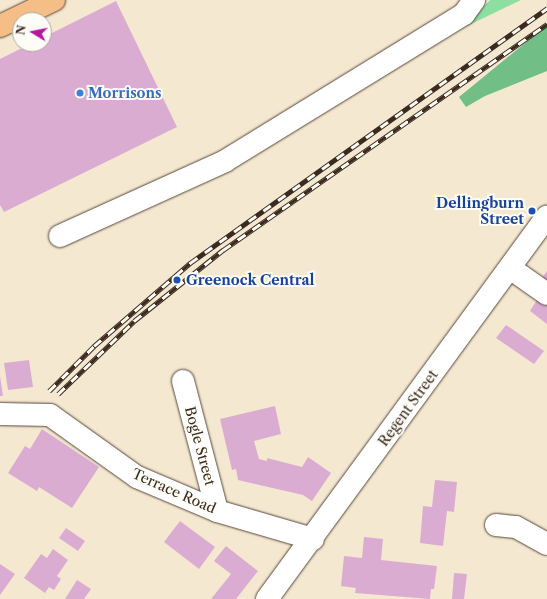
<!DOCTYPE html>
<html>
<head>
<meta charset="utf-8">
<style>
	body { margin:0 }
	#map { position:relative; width:547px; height:599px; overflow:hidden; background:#f5e8d1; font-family:"Libre Caslon Text",serif }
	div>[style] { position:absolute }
	.green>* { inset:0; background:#8cdfa0 }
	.forest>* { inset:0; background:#71be86 }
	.building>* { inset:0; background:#dbacd2 }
	.roads { filter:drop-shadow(0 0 1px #574639) drop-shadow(0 0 1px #574639) }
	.minor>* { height:22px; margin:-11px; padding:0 11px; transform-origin:11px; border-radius:11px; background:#fff }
	.highway>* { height:22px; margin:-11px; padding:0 11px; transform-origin:11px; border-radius:11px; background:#f6be87 }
	.rail>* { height:4.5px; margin-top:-2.25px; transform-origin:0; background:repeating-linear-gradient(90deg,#fdfcf7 0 9px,#3b2a1e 0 18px); box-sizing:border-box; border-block:1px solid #3b2a1e }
	.dots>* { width:11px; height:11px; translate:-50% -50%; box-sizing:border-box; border:2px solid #fdfcf7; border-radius:50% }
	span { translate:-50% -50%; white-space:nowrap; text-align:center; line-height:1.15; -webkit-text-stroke:4px #fdfcf7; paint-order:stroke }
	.shop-label { font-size:14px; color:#366cbe; font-weight:700 }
	.left { translate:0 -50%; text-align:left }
	.transit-label { font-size:14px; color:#164399; font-weight:700 }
	.right { translate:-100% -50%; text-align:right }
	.street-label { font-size:14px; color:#3b2a1e }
	.north { position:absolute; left:12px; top:12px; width:40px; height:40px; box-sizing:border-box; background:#fdfcf7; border:1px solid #afa8a0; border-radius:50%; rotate:280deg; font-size:11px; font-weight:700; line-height:16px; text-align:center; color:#3b2a1e }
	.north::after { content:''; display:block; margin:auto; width:14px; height:18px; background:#b5179e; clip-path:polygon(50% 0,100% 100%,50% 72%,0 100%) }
</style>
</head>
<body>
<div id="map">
	<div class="green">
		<div style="clip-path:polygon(490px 0,521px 0,413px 52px,478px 13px)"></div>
	</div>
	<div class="forest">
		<div style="clip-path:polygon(547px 25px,547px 71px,485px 96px,466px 107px,459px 97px)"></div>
	</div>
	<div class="building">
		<div style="clip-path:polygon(116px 1px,177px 127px,4px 212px,0 205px,0 59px,30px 44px,44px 44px,44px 37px)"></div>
		<div style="clip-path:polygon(547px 271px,547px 281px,542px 278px)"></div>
		<div style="clip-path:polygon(547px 284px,547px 324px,530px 311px)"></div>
		<div style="clip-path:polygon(506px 325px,544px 351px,534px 364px,496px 338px)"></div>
		<div style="clip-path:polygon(29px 360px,33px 387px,8px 390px,4px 363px)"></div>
		<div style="clip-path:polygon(0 376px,3px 396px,0 396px)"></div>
		<div style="clip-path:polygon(275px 406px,281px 434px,254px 441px,259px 459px,267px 461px,267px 458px,302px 467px,308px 457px,331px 473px,312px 501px,303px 495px,238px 480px,236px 469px,232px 470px,220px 419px)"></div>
		<div style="clip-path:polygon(42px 429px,99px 467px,72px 508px,39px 487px,37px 491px,8px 473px,25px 446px,30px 449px)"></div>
		<div style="clip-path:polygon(435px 480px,457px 482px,454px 512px,447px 511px,443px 546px,420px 543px,423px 506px,432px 507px)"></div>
		<div style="clip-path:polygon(180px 521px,215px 547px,199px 569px,164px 542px)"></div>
		<div style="clip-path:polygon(66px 528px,85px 541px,78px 551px,59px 538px)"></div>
		<div style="clip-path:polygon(364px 537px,383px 539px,381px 560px,437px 566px,434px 589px,431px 589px,430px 599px,355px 593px,356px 588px,341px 586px,344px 556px,362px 558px)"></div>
		<div style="clip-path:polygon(226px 546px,258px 571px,236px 599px,211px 599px,231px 574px,214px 561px)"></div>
		<div style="clip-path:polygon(53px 549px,68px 560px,57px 576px,61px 579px,54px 590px,49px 587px,45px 593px,24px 578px,41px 554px,47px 558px)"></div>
		<div style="clip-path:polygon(0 564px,15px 574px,0 595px)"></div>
		<div style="clip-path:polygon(454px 573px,467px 574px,464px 599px,452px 599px)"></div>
		<div style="clip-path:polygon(77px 580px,91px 589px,84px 599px,65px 599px)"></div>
	</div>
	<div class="roads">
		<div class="minor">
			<div style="left:60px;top:236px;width:181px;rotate:-24.4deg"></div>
			<div style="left:225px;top:161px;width:281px;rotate:-31.6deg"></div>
			<div style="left:464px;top:14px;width:17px;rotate:-54deg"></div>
			<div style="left:510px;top:268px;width:45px;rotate:35.1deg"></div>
			<div style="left:183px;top:381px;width:134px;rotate:75.3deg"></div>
			<div style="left:0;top:414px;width:50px;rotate:1.1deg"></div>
			<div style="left:50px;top:415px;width:107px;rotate:35.5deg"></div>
			<div style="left:137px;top:477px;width:87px;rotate:23deg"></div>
			<div style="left:217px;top:511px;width:100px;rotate:16.3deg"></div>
			<div style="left:496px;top:525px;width:20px;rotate:6deg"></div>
			<div style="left:516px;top:527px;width:35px;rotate:29deg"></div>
			<div style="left:267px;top:599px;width:474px;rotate:-53.8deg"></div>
		</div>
		<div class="highway">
			<div style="left:0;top:26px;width:60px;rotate:-25.7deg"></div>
		</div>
	</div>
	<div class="rail">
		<div style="left:49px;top:391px;width:64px;rotate:-45deg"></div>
		<div style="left:94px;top:346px;width:127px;rotate:-40.8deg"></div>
		<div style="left:190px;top:263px;width:439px;rotate:-35.5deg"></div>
		<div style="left:58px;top:394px;width:105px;rotate:-43.8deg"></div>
		<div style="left:134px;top:321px;width:114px;rotate:-38.6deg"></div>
		<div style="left:223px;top:250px;width:395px;rotate:-34.9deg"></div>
	</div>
	<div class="dots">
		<div style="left:80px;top:93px;background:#3f7fe0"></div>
		<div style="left:532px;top:211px;background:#1a4fb4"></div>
		<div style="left:177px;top:280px;background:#1a4fb4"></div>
	</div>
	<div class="shop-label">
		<span class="left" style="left:88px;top:93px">Morrisons</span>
	</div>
	<div class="transit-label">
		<span class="right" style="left:524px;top:211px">Dellingburn<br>Street</span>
		<span class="left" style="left:186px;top:280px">Greenock Central</span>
	</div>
	<div class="street-label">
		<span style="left:408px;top:408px;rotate:-54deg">Regent Street</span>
		<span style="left:200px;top:446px;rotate:75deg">Bogle Street</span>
		<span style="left:174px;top:491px;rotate:24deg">Terrace Road</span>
	</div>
	<div class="north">N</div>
</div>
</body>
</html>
